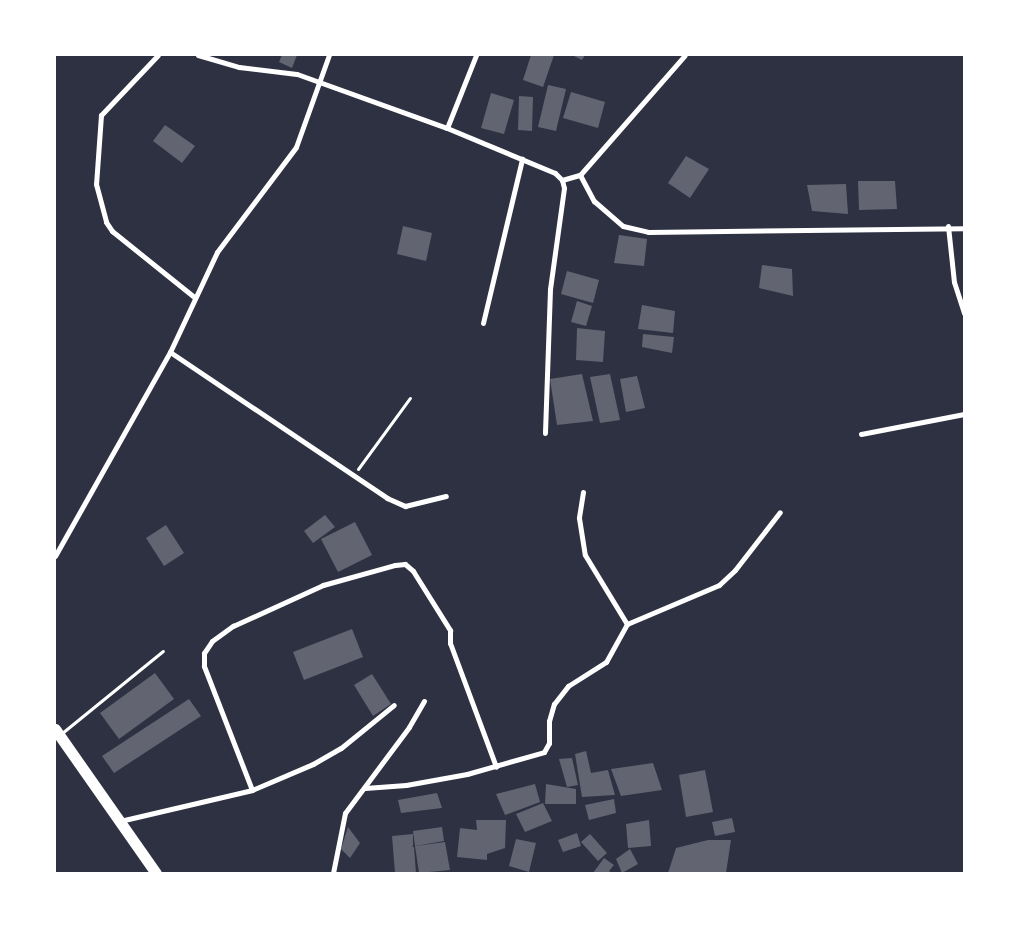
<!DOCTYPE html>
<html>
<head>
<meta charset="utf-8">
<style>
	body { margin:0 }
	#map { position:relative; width:1019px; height:928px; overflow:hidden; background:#2d3142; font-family:"Space Grotesk",sans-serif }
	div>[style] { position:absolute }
	.building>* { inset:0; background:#626471 }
	.path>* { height:3px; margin:-1.5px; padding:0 1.5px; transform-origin:1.5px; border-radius:1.5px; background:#fff }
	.service>* { height:3px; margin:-1.5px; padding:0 1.5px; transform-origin:1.5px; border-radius:1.5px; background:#fff }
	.minor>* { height:5px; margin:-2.5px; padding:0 2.5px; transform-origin:2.5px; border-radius:2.5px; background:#fff }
	.primary>* { height:11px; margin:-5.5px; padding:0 5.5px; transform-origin:5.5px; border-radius:5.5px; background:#fff }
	span { translate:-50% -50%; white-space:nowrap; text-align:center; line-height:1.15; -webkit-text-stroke:5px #fff; paint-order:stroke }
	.frame { position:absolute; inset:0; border:56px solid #fff; pointer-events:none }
</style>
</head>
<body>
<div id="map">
	<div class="building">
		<div style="clip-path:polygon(282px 55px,297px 55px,292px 68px,279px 62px)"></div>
		<div style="clip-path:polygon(531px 55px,554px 55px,543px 87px,523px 80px)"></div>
		<div style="clip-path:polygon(572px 55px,585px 55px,582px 60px)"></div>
		<div style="clip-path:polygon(548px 85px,566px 89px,556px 131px,538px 127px)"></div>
		<div style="clip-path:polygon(571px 92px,605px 102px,598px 128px,563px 118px)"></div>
		<div style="clip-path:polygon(491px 93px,514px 100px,504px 134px,481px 128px)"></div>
		<div style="clip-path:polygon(519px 96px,533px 97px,532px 131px,518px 130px)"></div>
		<div style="clip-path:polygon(165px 125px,195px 146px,182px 163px,153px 141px)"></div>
		<div style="clip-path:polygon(686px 156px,709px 169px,690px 198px,668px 183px)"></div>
		<div style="clip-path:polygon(858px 181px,895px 181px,897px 209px,859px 210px)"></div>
		<div style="clip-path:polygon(846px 184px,848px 214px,812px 211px,807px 185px)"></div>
		<div style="clip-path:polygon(403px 226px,432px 233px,426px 261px,397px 254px)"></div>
		<div style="clip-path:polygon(619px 235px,647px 239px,644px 266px,614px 263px)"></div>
		<div style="clip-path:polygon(762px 265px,792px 269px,793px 296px,759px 288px)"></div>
		<div style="clip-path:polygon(567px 271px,599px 280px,593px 303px,561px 294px)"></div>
		<div style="clip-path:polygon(577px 301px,592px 306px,586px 326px,571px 322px)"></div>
		<div style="clip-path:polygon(642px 305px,675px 311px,673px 333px,638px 329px)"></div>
		<div style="clip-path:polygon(577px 328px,605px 331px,603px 362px,576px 360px)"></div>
		<div style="clip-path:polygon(643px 334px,674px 337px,672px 353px,642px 347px)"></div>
		<div style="clip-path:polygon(582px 374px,593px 421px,557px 425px,550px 379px)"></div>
		<div style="clip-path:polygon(610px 374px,620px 420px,600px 423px,590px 377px)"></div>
		<div style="clip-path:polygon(637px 376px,645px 408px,626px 412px,620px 379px)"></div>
		<div style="clip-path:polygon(325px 515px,335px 527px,313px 543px,304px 531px)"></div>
		<div style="clip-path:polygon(355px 522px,372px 555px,338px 572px,321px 539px)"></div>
		<div style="clip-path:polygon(166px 525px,184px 553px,164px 566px,146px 538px)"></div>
		<div style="clip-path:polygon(352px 629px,363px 657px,304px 680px,293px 652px)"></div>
		<div style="clip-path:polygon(155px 673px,174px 699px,119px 739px,100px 713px)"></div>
		<div style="clip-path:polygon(372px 674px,391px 704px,373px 716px,354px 685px)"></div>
		<div style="clip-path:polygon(189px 699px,201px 716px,114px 773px,102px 756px)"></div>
		<div style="clip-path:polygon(586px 751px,591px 773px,608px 770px,615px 795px,582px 797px,575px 754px)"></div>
		<div style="clip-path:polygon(572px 758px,578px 785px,567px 787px,559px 759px)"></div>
		<div style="clip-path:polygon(653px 763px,662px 790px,621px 796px,611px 769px)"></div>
		<div style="clip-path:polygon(705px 770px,713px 812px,686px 817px,679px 775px)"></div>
		<div style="clip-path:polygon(535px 784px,540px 802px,505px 815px,496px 794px)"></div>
		<div style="clip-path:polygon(546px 784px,576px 789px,576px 804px,545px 804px)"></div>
		<div style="clip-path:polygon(437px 793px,442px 808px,401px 813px,398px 800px)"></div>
		<div style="clip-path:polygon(614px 799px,616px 813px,589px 820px,585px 805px)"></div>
		<div style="clip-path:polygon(543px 803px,552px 821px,525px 832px,516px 814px)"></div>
		<div style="clip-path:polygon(732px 818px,735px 832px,715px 836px,712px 822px)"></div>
		<div style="clip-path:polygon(476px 820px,506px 820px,505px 848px,487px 854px,487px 860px,457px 857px,460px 828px,477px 830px)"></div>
		<div style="clip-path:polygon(649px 820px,651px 846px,628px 848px,626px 824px)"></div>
		<div style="clip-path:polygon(348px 827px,360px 843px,350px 858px,341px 849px)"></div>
		<div style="clip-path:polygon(442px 827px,444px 841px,415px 846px,413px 831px)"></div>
		<div style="clip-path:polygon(577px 833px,581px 846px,563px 852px,558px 840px)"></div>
		<div style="clip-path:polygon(413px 834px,413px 846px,411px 846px,414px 847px,416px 873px,395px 873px,392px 836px)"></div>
		<div style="clip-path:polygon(590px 834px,607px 853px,598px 861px,581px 842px)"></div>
		<div style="clip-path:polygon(516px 839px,536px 843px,529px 872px,509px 866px)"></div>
		<div style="clip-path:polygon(708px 840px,731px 840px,726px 873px,668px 873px,676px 848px)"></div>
		<div style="clip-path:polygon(445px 842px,450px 870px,419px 873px,415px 846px)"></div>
		<div style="clip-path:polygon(630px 849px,638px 864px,622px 873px,616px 859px)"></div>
		<div style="clip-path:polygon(604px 858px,614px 865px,609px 871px,612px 873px,593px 873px)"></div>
	</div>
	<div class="path">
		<div style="left:358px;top:469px;width:88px;rotate:-53.8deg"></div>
	</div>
	<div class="service">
		<div style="left:62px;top:733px;width:130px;rotate:-39.1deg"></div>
	</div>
	<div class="minor">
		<div style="left:158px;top:55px;width:83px;rotate:133.5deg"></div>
		<div style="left:101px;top:115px;width:69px;rotate:94.1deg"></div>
		<div style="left:96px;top:184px;width:39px;rotate:75deg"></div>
		<div style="left:106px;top:222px;width:11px;rotate:56deg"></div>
		<div style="left:112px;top:231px;width:105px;rotate:38.8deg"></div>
		<div style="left:198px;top:55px;width:43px;rotate:16.3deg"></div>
		<div style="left:239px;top:67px;width:58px;rotate:6.9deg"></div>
		<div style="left:297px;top:74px;width:159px;rotate:19.8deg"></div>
		<div style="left:447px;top:128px;width:79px;rotate:-68.3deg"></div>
		<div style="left:447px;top:128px;width:117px;rotate:22.6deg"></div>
		<div style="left:555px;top:173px;width:10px;rotate:45deg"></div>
		<div style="left:562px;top:180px;width:8px;rotate:76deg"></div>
		<div style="left:564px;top:188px;width:102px;rotate:97.9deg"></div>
		<div style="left:550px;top:289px;width:144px;rotate:92deg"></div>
		<div style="left:580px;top:175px;width:30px;rotate:62deg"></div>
		<div style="left:594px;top:201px;width:38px;rotate:41deg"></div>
		<div style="left:623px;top:226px;width:26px;rotate:13deg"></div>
		<div style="left:648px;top:232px;width:316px;rotate:-0.7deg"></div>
		<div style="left:562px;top:180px;width:19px;rotate:-16deg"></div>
		<div style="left:580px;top:175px;width:159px;rotate:-48.8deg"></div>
		<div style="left:948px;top:226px;width:56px;rotate:83.9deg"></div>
		<div style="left:954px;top:282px;width:33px;rotate:72deg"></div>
		<div style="left:483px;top:323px;width:169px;rotate:-76.6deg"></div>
		<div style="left:170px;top:352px;width:262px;rotate:33.9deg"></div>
		<div style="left:387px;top:498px;width:20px;rotate:24deg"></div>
		<div style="left:405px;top:506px;width:42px;rotate:-13.7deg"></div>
		<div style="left:861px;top:434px;width:105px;rotate:-11deg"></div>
		<div style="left:583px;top:492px;width:26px;rotate:99deg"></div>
		<div style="left:579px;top:518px;width:37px;rotate:81deg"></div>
		<div style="left:585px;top:555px;width:81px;rotate:58.7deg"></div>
		<div style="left:55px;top:556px;width:234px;rotate:-60.6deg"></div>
		<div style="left:170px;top:352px;width:110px;rotate:-64.8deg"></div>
		<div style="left:217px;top:252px;width:131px;rotate:-53deg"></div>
		<div style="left:296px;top:147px;width:98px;rotate:-70.3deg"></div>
		<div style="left:365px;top:788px;width:41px;rotate:-4.2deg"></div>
		<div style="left:406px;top:785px;width:62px;rotate:-10.2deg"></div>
		<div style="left:467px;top:774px;width:80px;rotate:-15.9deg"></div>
		<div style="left:544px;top:752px;width:10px;rotate:-61deg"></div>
		<div style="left:549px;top:743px;width:22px;rotate:-90deg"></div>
		<div style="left:549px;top:721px;width:18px;rotate:-74deg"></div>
		<div style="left:554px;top:704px;width:23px;rotate:-52deg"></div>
		<div style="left:568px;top:686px;width:45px;rotate:-32.3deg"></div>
		<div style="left:606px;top:662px;width:43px;rotate:-61.1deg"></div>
		<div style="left:627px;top:624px;width:100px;rotate:-23deg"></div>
		<div style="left:719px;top:585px;width:22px;rotate:-43deg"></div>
		<div style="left:735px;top:570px;width:73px;rotate:-52.2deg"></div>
		<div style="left:252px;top:790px;width:133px;rotate:-111.2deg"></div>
		<div style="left:204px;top:666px;width:13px;rotate:-90deg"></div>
		<div style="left:204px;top:653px;width:14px;rotate:-56deg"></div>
		<div style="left:212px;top:641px;width:26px;rotate:-36deg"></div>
		<div style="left:233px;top:626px;width:99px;rotate:-24.5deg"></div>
		<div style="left:323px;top:585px;width:75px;rotate:-15.5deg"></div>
		<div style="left:395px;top:565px;width:10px;rotate:-6deg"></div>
		<div style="left:405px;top:564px;width:11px;rotate:41deg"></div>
		<div style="left:413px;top:571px;width:70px;rotate:57.9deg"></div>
		<div style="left:450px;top:630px;width:13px;rotate:90deg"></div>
		<div style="left:450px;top:643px;width:132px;rotate:69.6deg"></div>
		<div style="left:120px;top:821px;width:136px;rotate:-13.2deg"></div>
		<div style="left:252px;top:790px;width:66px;rotate:-23.1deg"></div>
		<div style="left:313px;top:764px;width:32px;rotate:-30deg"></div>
		<div style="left:341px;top:748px;width:68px;rotate:-39.1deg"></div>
		<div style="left:333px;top:873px;width:61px;rotate:-78.7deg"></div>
		<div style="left:345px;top:813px;width:107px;rotate:-53.3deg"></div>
		<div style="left:409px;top:727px;width:30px;rotate:-60deg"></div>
	</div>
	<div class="primary">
		<div style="left:55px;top:729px;width:176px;rotate:55deg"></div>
	</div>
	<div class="frame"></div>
</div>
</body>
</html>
